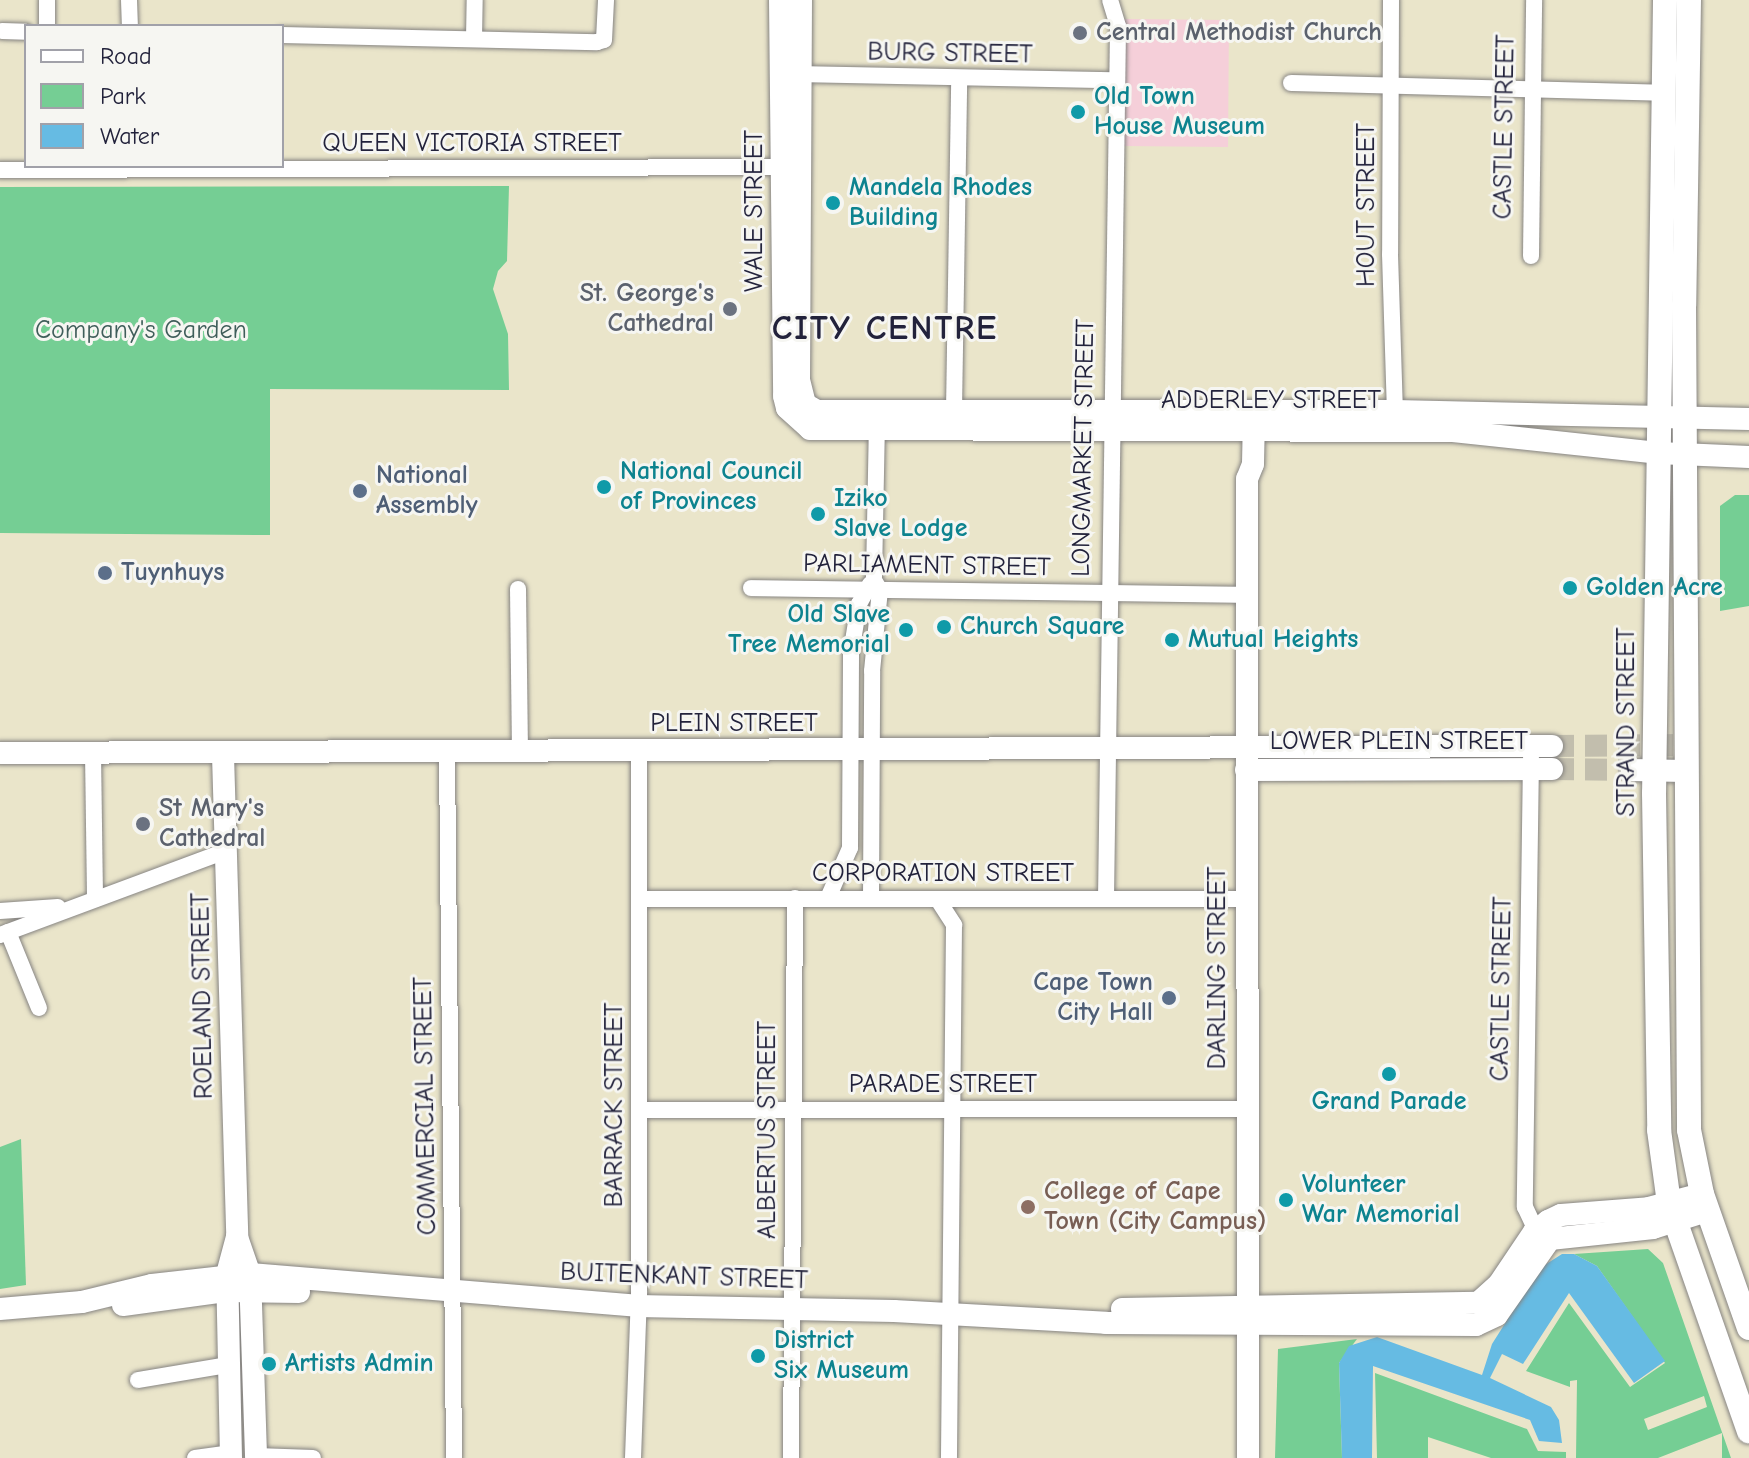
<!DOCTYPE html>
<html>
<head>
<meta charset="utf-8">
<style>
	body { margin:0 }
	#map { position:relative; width:1749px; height:1458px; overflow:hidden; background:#eae5ca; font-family:"Comic Neue",sans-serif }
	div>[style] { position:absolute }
	.built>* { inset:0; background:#f5cfd9 }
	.green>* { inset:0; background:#75ce94 }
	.water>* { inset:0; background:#66bbe3 }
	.secondary-tunnel>* { height:22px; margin-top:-11px; transform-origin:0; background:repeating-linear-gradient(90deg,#c2bead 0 22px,transparent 0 33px) }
	.roads { filter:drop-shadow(0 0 2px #868482) drop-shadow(0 0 2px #868482) }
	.street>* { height:16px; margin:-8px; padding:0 8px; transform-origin:8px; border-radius:8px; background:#fff }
	.secondary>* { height:22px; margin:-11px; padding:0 11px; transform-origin:11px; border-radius:11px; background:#fff }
	.primary>* { height:24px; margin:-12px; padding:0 12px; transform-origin:12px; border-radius:12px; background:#fff }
	.dots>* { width:22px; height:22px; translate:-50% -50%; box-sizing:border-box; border:4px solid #f6f6f2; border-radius:50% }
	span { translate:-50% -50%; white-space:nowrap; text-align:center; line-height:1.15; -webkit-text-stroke:6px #f6f6f2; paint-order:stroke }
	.worship-label { font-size:26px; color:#5b616d; font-weight:700 }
	.left { translate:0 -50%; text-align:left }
	.right { translate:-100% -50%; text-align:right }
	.street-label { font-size:26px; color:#22223b }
	.culture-label { font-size:26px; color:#0d838f; font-weight:700 }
	.park-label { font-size:26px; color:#3f5e5a }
	.service-label { font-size:26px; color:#4e5e75; font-weight:700 }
	.education-label { font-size:26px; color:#785e54; font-weight:700 }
	.district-label { font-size:34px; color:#22223b; font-weight:700; letter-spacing:2px }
	.legend { position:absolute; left:24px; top:24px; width:260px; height:144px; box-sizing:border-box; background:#f6f6f2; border:2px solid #a1a1a9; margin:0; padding:10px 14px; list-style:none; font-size:24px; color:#22223b }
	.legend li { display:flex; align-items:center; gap:16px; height:40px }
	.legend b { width:40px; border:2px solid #a1a1a9 }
</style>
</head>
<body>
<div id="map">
	<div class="built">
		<div style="clip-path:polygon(1123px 19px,1229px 20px,1228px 147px,1123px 146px)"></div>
	</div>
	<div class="green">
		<div style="clip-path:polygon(509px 186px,507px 261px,498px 271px,493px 289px,508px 334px,509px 390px,270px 389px,270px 535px,0 533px,0 187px)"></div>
		<div style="clip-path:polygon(1735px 495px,1749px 495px,1749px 606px,1720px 611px,1720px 506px)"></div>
		<div style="clip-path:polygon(21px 1139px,26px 1285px,0 1289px,0 1147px)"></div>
		<div style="clip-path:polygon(evenodd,1648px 1249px,1663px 1263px,1731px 1458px,1722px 1458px,1722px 1433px,1658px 1458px,1576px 1458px,1577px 1380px,1570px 1381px,1570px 1387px,1526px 1371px,1569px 1303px,1630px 1387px,1665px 1363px,1597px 1266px,1574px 1254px,1648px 1249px,1704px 1396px,1707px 1407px,1648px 1430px,1644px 1419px,1704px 1396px)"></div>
		<div style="clip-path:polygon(1357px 1339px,1339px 1363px,1342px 1458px,1275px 1458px,1278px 1349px)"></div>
		<div style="clip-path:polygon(1375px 1373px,1527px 1429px,1538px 1451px,1566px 1452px,1566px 1458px,1491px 1458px,1428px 1437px,1428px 1458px,1377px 1458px)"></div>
	</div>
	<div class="water">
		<div style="clip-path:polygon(1562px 1254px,1574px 1254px,1597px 1266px,1665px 1361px,1634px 1383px,1569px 1293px,1523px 1364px,1502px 1354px,1490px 1378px,1551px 1407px,1559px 1420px,1562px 1443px,1539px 1441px,1530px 1420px,1373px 1366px,1372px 1458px,1342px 1458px,1339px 1363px,1349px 1346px,1377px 1337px,1482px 1375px,1492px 1344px,1540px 1268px)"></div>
	</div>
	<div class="secondary-tunnel">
		<div style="left:1552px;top:746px;width:133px;rotate:-0.4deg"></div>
		<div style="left:1552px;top:769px;width:80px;rotate:0.7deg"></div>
	</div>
	<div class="roads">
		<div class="street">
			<div style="left:47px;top:0;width:26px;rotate:90deg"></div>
			<div style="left:129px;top:0;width:26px;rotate:88deg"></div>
			<div style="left:1391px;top:0;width:254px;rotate:90.2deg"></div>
			<div style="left:1390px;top:254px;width:157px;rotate:88.2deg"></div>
			<div style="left:2px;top:31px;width:24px;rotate:2deg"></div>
			<div style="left:282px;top:35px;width:315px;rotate:1.3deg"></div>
			<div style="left:597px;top:42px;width:7px;rotate:-16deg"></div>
			<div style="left:604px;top:40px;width:40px;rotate:-87.1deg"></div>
			<div style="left:474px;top:39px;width:39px;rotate:-89deg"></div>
			<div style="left:791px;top:74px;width:326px;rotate:1.1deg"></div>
			<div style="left:1291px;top:83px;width:372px;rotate:1.5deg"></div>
			<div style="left:0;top:170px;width:790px;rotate:-0.22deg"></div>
			<div style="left:1531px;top:256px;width:256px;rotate:-89.3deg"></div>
			<div style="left:954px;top:411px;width:331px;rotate:-89.1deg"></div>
			<div style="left:877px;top:421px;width:159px;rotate:91.1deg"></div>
			<div style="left:874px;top:580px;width:12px;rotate:59deg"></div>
			<div style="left:751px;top:588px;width:496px;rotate:0.8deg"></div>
			<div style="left:518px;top:589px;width:163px;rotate:89.3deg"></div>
			<div style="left:93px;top:753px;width:146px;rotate:89.2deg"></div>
			<div style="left:447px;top:753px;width:705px;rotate:89.43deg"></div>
			<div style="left:1531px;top:758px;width:449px;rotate:90.8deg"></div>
			<div style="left:1525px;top:1207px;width:35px;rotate:65deg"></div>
			<div style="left:828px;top:898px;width:55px;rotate:-66.3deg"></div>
			<div style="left:850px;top:848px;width:195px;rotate:-89.7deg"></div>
			<div style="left:851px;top:653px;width:50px;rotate:-80.7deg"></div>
			<div style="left:859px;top:604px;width:23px;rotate:-61deg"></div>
			<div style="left:871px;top:898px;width:227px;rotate:-89.7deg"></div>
			<div style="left:872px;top:671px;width:81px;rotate:-84.4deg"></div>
			<div style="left:639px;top:899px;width:607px"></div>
			<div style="left:1106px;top:899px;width:873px;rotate:-89.21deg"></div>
			<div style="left:1118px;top:26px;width:27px;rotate:-107deg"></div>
			<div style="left:938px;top:900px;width:30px;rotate:57deg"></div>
			<div style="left:954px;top:925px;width:533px;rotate:90.54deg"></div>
			<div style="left:0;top:911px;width:58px;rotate:-3.9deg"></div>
			<div style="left:8px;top:932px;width:82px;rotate:67.8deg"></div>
			<div style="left:0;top:935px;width:243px;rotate:-20.4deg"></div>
			<div style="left:639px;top:1110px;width:608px;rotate:-0.09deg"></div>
			<div style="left:138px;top:1380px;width:91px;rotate:-9.5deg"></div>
			<div style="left:256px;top:1456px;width:57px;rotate:2deg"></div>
			<div style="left:195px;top:1458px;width:37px;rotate:-8deg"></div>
			<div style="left:633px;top:1458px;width:167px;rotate:-87.9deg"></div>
			<div style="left:639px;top:1291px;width:538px;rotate:-90deg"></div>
			<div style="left:791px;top:1458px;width:560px;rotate:-89.59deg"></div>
		</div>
		<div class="secondary">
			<div style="left:780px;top:0;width:396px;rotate:89.4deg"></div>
			<div style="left:784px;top:396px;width:12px;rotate:76deg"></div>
			<div style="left:787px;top:408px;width:31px;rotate:42deg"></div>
			<div style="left:810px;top:429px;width:643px;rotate:0.18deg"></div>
			<div style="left:1453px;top:431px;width:206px;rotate:6.1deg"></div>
			<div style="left:1658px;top:453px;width:91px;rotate:2.5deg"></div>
			<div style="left:801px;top:0;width:380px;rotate:90.3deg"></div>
			<div style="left:799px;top:380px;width:25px;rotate:76deg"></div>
			<div style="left:805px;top:404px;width:14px;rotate:30deg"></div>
			<div style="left:817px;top:411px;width:578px"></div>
			<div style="left:1395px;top:411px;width:354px;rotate:1.3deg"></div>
			<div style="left:0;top:753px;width:1552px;rotate:-0.26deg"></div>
			<div style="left:223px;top:755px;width:482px;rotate:88.3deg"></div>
			<div style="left:237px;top:1237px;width:39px;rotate:71deg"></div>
			<div style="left:250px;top:1274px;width:184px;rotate:88.1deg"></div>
			<div style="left:1246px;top:770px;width:306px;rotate:-0.2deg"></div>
			<div style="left:1632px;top:770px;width:53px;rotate:1.1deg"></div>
			<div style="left:123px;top:1305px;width:105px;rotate:-7.7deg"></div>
			<div style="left:227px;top:1291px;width:72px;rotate:0.8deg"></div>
			<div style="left:0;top:1309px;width:82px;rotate:-4.9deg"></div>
			<div style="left:82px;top:1302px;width:72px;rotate:-13.7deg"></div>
			<div style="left:152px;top:1285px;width:99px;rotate:-6.4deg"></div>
			<div style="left:250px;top:1274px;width:388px;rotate:4.7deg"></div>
			<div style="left:637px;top:1306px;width:257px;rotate:1.1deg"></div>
			<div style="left:894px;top:1311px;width:212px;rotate:3.2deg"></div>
			<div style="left:1106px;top:1323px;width:370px;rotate:0.3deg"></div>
			<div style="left:1476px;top:1325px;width:23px;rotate:-25deg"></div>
			<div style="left:1497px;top:1315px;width:93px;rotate:-55.1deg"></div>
			<div style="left:1550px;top:1239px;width:104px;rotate:-6.1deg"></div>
			<div style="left:1653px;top:1228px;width:57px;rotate:-17.5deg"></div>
			<div style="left:1122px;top:1309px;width:356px;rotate:-1deg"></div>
			<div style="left:1478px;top:1303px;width:28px;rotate:-42deg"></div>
			<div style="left:1499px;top:1284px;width:63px;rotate:-56.1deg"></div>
			<div style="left:1534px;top:1232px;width:18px;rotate:-38deg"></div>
			<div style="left:1548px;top:1221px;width:14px;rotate:-25deg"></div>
			<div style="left:1561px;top:1215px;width:88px;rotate:-4.5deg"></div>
			<div style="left:1649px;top:1208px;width:55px;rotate:-14.8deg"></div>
			<div style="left:231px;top:1458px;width:184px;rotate:-91.2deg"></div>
			<div style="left:227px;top:1274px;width:38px;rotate:-75deg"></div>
			<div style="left:1248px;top:1458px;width:979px;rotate:-90.06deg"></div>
			<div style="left:1247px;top:479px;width:16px;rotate:-68deg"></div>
			<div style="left:1253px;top:464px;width:48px;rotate:-88.8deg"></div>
		</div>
		<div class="primary">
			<div style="left:1665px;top:0;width:793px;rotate:90.79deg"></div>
			<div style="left:1654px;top:793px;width:337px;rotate:89.1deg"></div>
			<div style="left:1659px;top:1130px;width:74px;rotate:82.2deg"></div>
			<div style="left:1669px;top:1203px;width:242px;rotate:70.7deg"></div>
			<div style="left:1689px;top:0;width:305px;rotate:90.9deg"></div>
			<div style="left:1684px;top:305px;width:825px;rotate:89.65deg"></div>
			<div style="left:1689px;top:1130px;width:65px;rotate:78.5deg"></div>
			<div style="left:1702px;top:1194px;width:142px;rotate:70.7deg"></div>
		</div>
	</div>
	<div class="dots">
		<div style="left:1080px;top:33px;background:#6b7280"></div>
		<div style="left:1078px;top:112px;background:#0f9aa8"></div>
		<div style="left:833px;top:203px;background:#0f9aa8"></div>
		<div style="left:730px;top:309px;background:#6b7280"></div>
		<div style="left:604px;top:487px;background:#0f9aa8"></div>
		<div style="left:360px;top:491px;background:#5c6f8a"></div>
		<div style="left:818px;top:514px;background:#0f9aa8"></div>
		<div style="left:105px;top:573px;background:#5c6f8a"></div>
		<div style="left:1570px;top:588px;background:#0f9aa8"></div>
		<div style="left:944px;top:627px;background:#0f9aa8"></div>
		<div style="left:906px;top:630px;background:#0f9aa8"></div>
		<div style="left:1172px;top:640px;background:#0f9aa8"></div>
		<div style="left:143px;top:824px;background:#6b7280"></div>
		<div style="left:1169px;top:998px;background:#5c6f8a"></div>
		<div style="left:1389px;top:1074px;background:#0f9aa8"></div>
		<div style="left:1286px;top:1200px;background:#0f9aa8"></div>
		<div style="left:1028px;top:1207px;background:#8d6e63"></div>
		<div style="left:758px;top:1356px;background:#0f9aa8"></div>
		<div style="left:269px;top:1364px;background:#0f9aa8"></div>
	</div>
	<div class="worship-label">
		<span class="left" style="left:1096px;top:33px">Central Methodist Church</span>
		<span class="right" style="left:714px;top:309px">St. George's<br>Cathedral</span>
		<span class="left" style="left:159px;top:824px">St Mary's<br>Cathedral</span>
	</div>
	<div class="street-label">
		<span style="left:950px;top:54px;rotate:1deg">BURG STREET</span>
		<span style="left:1505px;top:127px;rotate:-89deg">CASTLE STREET</span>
		<span style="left:472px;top:144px">QUEEN VICTORIA STREET</span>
		<span style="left:1367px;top:205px;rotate:-90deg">HOUT STREET</span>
		<span style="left:755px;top:211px;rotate:-90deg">WALE STREET</span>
		<span style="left:1271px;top:401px">ADDERLEY STREET</span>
		<span style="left:1084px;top:448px;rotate:-89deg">LONGMARKET STREET</span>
		<span style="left:927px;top:566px;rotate:1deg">PARLIAMENT STREET</span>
		<span style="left:1627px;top:722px;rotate:-90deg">STRAND STREET</span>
		<span style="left:734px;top:724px">PLEIN STREET</span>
		<span style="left:1399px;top:742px">LOWER PLEIN STREET</span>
		<span style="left:943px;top:874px">CORPORATION STREET</span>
		<span style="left:1218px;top:968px;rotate:-90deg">DARLING STREET</span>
		<span style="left:1502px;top:989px;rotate:-89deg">CASTLE STREET</span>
		<span style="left:203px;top:996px;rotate:-91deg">ROELAND STREET</span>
		<span style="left:943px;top:1085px">PARADE STREET</span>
		<span style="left:615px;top:1105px;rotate:-90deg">BARRACK STREET</span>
		<span style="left:426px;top:1106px;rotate:-91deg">COMMERCIAL STREET</span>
		<span style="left:768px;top:1130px;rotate:-90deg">ALBERTUS STREET</span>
		<span style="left:684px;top:1277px;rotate:2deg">BUITENKANT STREET</span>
	</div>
	<div class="culture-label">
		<span class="left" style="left:1094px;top:112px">Old Town<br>House Museum</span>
		<span class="left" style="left:849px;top:203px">Mandela Rhodes<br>Building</span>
		<span class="left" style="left:620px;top:487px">National Council<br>of Provinces</span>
		<span class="left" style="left:834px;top:514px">Iziko<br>Slave Lodge</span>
		<span class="left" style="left:1586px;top:588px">Golden Acre</span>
		<span class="right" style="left:890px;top:630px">Old Slave<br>Tree Memorial</span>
		<span class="left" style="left:960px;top:627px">Church Square</span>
		<span class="left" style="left:1188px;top:640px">Mutual Heights</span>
		<span style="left:1389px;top:1102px">Grand Parade</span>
		<span class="left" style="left:1302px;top:1200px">Volunteer<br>War Memorial</span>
		<span class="left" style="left:774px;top:1356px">District<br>Six Museum</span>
		<span class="left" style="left:285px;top:1364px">Artists Admin</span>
	</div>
	<div class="park-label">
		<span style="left:141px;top:331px">Company's Garden</span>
	</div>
	<div class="service-label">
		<span class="left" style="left:376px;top:491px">National<br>Assembly</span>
		<span class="left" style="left:121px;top:573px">Tuynhuys</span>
		<span class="right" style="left:1153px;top:998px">Cape Town<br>City Hall</span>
	</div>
	<div class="education-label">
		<span class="left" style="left:1044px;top:1207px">College of Cape<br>Town (City Campus)</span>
	</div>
	<div class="district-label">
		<span style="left:885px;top:329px">CITY CENTRE</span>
	</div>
	<ul class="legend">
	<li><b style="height:10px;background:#fff"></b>Road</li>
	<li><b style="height:22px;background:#75ce94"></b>Park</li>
	<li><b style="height:22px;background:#66bbe3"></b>Water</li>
	</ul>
</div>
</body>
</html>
